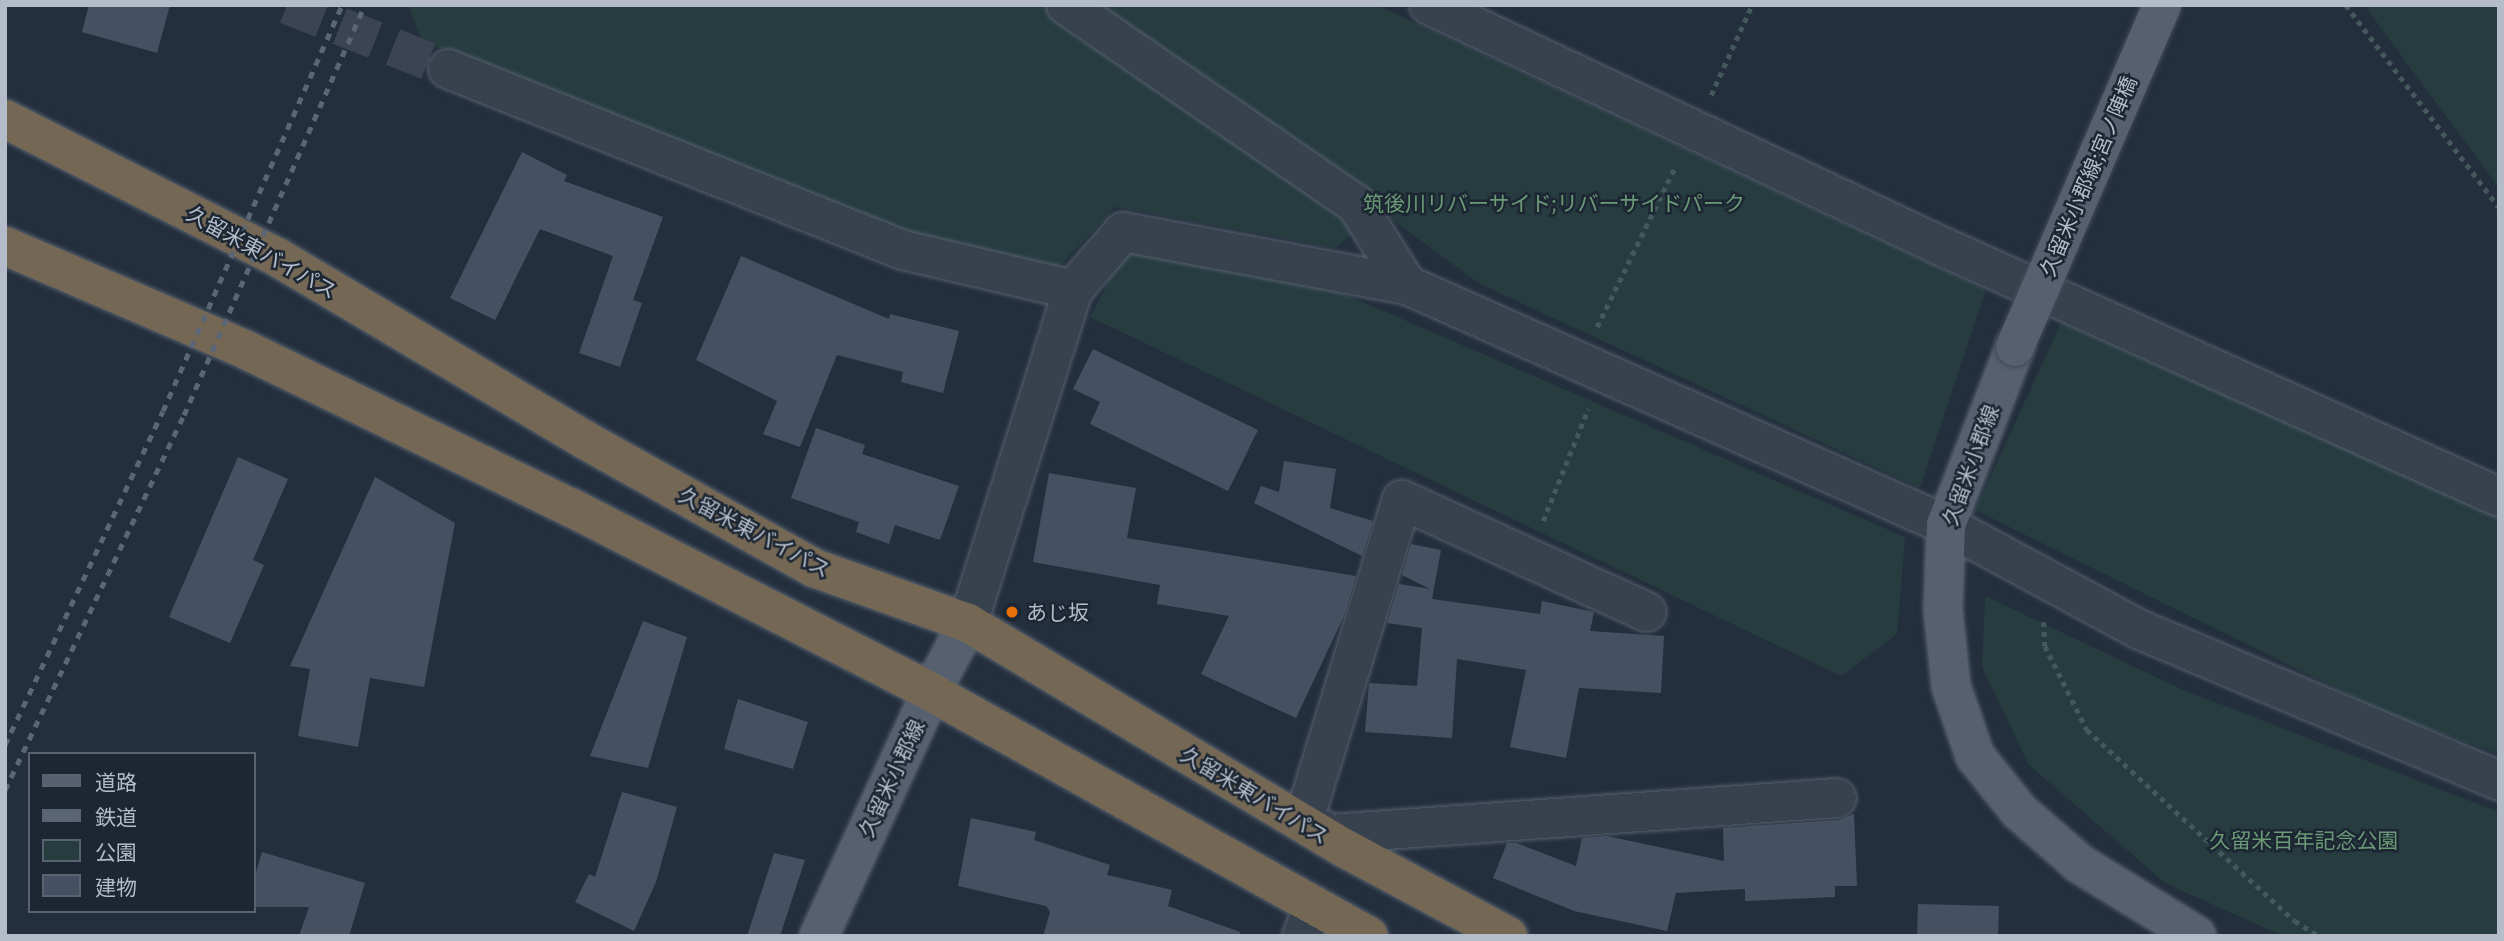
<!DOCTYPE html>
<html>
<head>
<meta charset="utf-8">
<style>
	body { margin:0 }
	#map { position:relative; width:2504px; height:941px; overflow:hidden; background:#242f3e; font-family:Commissioner,"Noto Sans JP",sans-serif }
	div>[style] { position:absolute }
	.green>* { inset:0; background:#263c3f }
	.building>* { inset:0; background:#455162 }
	.street-tunnel>* { height:38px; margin-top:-19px; transform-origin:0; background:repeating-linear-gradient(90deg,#3a4453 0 38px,transparent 0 57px) }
	.path>* { height:4.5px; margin-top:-2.25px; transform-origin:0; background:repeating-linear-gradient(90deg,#44595c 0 5px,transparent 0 10px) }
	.roads { filter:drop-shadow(0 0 2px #565f6c) drop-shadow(0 0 2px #565f6c) }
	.street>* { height:38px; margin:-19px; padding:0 19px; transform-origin:19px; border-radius:19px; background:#38414e }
	.primary>* { height:38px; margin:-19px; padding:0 19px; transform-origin:19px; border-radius:19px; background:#56606e }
	.highway>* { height:38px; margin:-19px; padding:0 19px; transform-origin:19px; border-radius:19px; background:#746855 }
	.rail>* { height:5px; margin-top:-2.5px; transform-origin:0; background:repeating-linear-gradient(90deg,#5a6575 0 7px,transparent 0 14px) }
	.bridges { filter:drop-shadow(0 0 2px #414a57) drop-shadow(0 0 2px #414a57) }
	.primary-bridge>* { height:38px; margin:-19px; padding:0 19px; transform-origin:19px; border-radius:19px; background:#56606e }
	.dots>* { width:19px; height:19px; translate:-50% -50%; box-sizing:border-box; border:4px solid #1d2633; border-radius:50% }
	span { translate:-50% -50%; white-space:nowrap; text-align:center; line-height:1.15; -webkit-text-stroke:5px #1d2633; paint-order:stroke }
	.street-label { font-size:21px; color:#b4bcc9 }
	.park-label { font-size:21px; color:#6b9a76 }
	.poi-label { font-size:21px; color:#b4bcc9 }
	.left { translate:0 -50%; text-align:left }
	.frame { position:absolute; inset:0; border:7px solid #b4bcc9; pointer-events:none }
	.legend { position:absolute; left:28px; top:752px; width:228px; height:161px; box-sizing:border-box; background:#1d2633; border:2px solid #59626f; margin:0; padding:9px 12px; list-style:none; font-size:21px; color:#b4bcc9 }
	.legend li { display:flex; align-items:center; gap:14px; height:35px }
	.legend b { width:35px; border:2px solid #59626f }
</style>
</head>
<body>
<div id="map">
	<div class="green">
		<div style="clip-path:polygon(408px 5px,1057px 5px,1357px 229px,1335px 248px,1116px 207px,1053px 273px,868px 228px,422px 41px)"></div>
		<div style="clip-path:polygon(1098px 5px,1377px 5px,1986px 290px,1920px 488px,1480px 284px)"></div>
		<div style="clip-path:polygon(2364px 5px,2499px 5px,2499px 188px)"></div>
		<div style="clip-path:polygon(1128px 245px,1333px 289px,1905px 537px,1897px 634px,1841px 676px,1090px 317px)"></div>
		<div style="clip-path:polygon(2061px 323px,2499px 515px,2499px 754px,2390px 715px,1975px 510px)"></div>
		<div style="clip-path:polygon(1985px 596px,2181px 689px,2499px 812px,2499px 936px,2283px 936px,2165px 883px,2029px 765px,1982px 667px)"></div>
	</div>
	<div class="building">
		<div style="clip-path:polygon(89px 5px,170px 5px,157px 53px,82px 32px)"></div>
		<div style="clip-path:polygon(522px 152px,567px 175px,564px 181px,663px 217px,633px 300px,642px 303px,620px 367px,579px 353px,613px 256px,540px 229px,495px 320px,450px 298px)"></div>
		<div style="clip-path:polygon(741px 256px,889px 319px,890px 314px,959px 331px,943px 393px,901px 382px,903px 372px,837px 355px,800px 447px,763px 434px,777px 401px,696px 360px)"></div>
		<div style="clip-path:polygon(1093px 349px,1258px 430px,1228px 491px,1090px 424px,1100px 402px,1073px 389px)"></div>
		<div style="clip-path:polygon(816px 428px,865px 445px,862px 454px,959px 486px,940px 540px,895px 525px,889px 544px,856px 532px,859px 522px,791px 498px)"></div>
		<div style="clip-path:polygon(238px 457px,288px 479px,253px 560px,264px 565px,230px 643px,169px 617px)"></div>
		<div style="clip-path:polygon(1284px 461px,1336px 469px,1330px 508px,1373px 521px,1362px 556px,1254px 503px,1261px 486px,1279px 492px)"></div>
		<div style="clip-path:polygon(1049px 473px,1136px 488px,1127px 538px,1356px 576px,1344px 616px,1296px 718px,1201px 674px,1229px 616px,1157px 604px,1160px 585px,1033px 562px)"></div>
		<div style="clip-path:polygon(375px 477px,455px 523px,424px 687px,370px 678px,358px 747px,298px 736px,310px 669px,290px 666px)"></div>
		<div style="clip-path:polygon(1411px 544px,1441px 550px,1432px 599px,1540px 614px,1542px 601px,1594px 612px,1590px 631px,1664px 636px,1661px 693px,1579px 688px,1566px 758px,1510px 747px,1526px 670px,1457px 659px,1452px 738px,1365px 732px,1369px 683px,1417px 686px,1422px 628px,1387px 623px,1399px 584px,1430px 589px,1402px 575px)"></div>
		<div style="clip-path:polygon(643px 621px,687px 637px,648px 768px,590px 756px)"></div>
		<div style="clip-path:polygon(738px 699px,808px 722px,793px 769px,724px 749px)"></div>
		<div style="clip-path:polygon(622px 792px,677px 807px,656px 882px,634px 931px,575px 902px,589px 874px,595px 877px)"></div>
		<div style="clip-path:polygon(1854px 814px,1857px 886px,1835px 886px,1835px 897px,1745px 901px,1745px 889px,1676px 893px,1667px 931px,1574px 911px,1493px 878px,1507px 843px,1516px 843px,1576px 866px,1582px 838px,1607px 836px,1724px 861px,1723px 828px,1839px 820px)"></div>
		<div style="clip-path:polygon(971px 818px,1036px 832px,1034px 840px,1110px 865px,1107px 875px,1172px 890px,1168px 906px,1240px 932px,1240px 936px,1043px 936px,1050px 912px,1046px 906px,958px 886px)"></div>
		<div style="clip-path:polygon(262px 852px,365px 883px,349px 936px,299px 936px,309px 907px,254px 907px,254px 879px)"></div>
		<div style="clip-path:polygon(774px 853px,805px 860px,780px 936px,747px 936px)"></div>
		<div style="clip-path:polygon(1918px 904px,1999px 906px,1998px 936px,1917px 936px)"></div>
	</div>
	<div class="street-tunnel">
		<div style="left:287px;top:5px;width:173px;rotate:21.7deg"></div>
	</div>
	<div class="path">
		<div style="left:2346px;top:5px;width:253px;rotate:52.9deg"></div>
		<div style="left:1711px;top:95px;width:99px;rotate:-65.5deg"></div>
		<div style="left:1597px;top:327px;width:180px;rotate:-64deg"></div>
		<div style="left:1543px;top:521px;width:121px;rotate:-68.1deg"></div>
		<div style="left:2044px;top:622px;width:24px;rotate:88deg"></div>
		<div style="left:2045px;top:646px;width:94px;rotate:63.4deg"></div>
		<div style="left:2087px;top:730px;width:282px;rotate:42.6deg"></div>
		<div style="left:2295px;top:921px;width:28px;rotate:32deg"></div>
	</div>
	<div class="roads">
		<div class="street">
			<div style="left:1066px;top:5px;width:352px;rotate:34.5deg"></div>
			<div style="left:1356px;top:204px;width:96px;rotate:57.8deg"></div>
			<div style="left:1429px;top:5px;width:566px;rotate:25.21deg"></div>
			<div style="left:1941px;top:246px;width:612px;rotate:24.22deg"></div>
			<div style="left:448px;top:69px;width:490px;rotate:21.7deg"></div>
			<div style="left:903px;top:250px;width:175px;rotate:13.2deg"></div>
			<div style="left:968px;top:623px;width:349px;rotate:-72.5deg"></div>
			<div style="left:1073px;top:290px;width:77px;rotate:-49.2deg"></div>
			<div style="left:1123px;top:232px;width:289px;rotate:10.6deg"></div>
			<div style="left:1407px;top:285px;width:590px;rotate:24deg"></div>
			<div style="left:1946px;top:525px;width:218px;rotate:28.4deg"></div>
			<div style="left:2138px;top:629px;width:392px;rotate:22.8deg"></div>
			<div style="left:1304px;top:820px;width:335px;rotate:-73deg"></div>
			<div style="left:1402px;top:500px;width:269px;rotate:24.6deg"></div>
			<div style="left:1305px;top:821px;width:28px;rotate:27deg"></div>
			<div style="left:1330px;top:834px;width:508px;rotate:-4.06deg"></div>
			<div style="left:1302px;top:936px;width:33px;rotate:-69deg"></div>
		</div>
		<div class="primary">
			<div style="left:2015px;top:347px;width:191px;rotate:111.2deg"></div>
			<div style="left:1946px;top:525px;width:84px;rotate:92deg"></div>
			<div style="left:1943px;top:609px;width:77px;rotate:84.1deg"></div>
			<div style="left:1951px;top:686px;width:74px;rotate:71.1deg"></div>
			<div style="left:1975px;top:756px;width:70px;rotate:51.3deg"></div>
			<div style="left:2019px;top:811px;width:81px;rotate:41deg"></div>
			<div style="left:2080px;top:864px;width:137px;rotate:31.6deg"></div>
			<div style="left:819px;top:936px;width:268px;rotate:-65.3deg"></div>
			<div style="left:931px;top:692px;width:78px;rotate:-61.8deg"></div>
		</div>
		<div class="highway">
			<div style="left:5px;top:119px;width:305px;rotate:26.9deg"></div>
			<div style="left:277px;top:257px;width:358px;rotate:30.7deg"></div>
			<div style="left:585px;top:440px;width:262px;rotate:29.2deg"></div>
			<div style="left:814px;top:568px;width:164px;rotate:19.7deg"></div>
			<div style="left:968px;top:623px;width:440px;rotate:30.9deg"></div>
			<div style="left:1346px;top:849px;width:184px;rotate:28.2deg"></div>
			<div style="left:5px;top:246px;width:260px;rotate:23.3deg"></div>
			<div style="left:244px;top:349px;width:365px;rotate:25.9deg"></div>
			<div style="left:572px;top:508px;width:403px;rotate:27.1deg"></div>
			<div style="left:931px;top:692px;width:501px;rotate:29.12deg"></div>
		</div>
	</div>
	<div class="rail">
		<div style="left:5px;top:745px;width:369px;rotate:-64.7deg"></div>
		<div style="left:163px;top:411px;width:444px;rotate:-66.2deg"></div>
		<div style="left:5px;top:790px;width:416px;rotate:-64.5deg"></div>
		<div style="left:184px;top:415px;width:448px;rotate:-66.2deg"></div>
	</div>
	<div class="bridges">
		<div class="primary-bridge">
			<div style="left:2015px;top:347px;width:372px;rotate:-66.7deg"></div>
		</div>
	</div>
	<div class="dots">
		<div style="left:1012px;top:612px;background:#e8710a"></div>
	</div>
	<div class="street-label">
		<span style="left:2088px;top:176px;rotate:-67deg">久留米小郡線;宮ノ陣橋</span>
		<span style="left:262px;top:252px;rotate:29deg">久留米東バイパス</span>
		<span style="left:1970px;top:465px;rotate:-70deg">久留米小郡線</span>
		<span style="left:755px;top:532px;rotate:28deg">久留米東バイパス</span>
		<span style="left:891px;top:778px;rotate:-65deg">久留米小郡線</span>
		<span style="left:1255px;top:795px;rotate:31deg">久留米東バイパス</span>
	</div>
	<div class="park-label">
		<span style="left:1554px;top:203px">筑後川リバーサイド;リバーサイドパーク</span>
		<span style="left:2304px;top:840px">久留米百年記念公園</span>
	</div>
	<div class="poi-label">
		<span class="left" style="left:1026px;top:612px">あじ坂</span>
	</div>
	<div class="frame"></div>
	<ul class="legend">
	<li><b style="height:9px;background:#56606e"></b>道路</li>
	<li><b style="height:9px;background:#5a6575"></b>鉄道</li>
	<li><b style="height:19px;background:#263c3f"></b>公園</li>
	<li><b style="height:19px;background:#455162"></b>建物</li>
	</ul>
</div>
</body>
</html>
